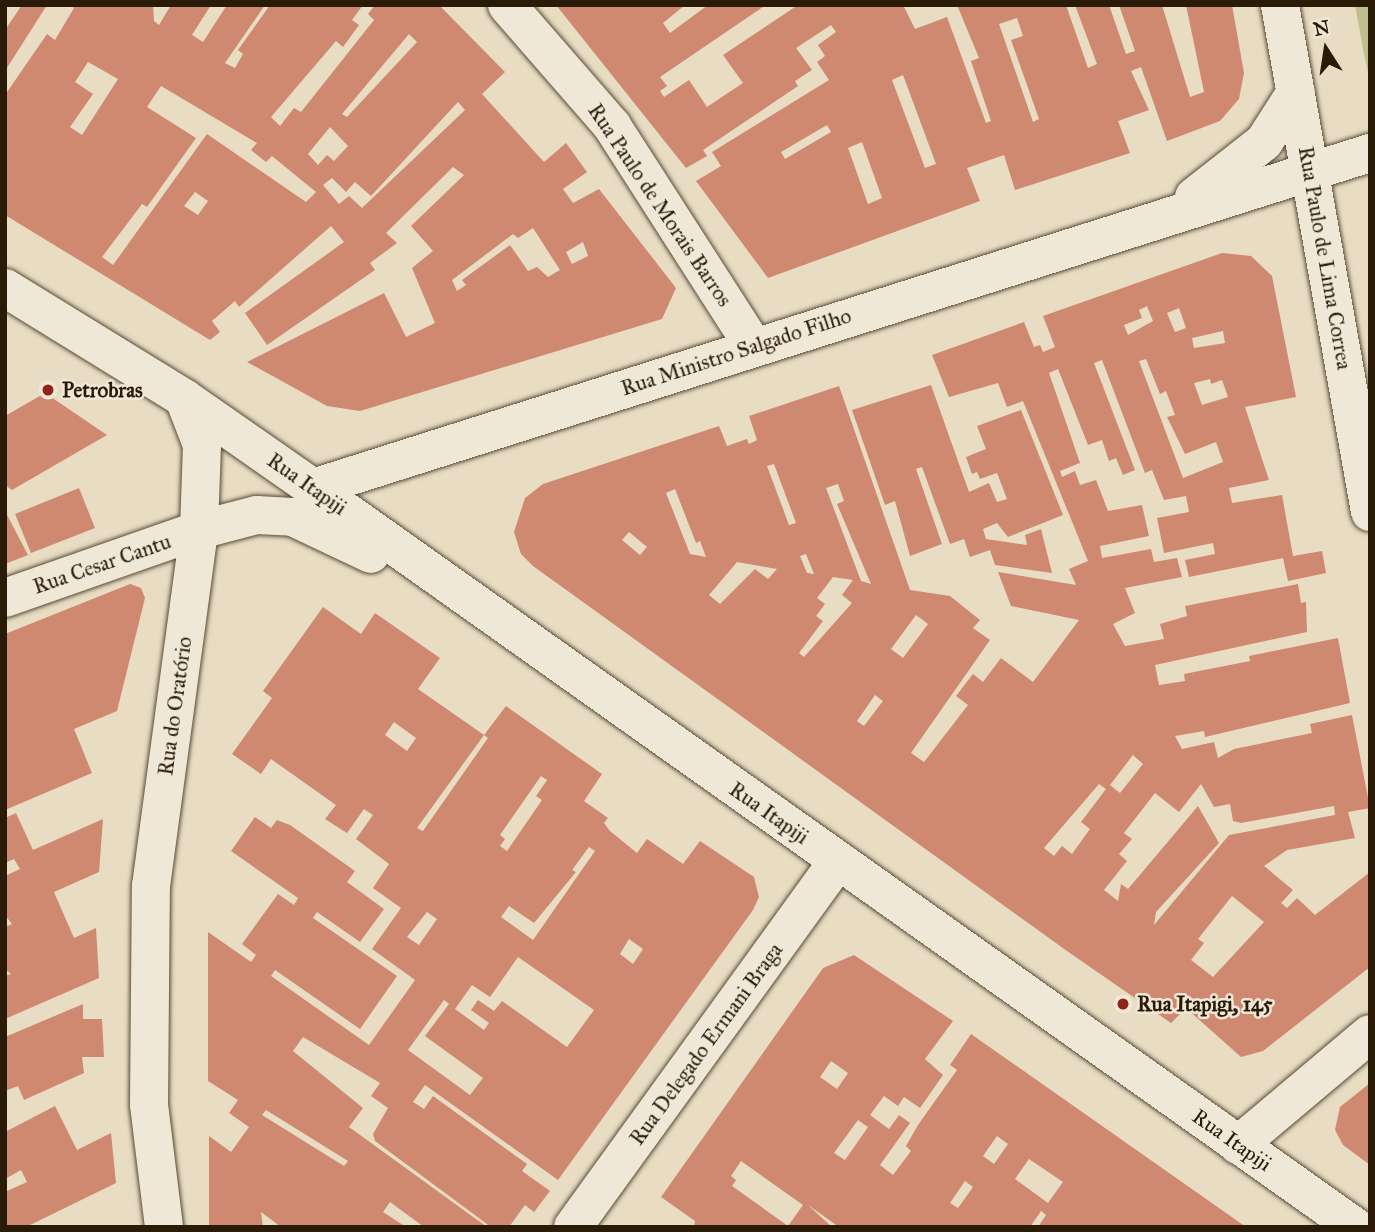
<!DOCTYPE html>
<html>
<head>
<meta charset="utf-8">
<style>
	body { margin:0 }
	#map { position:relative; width:1375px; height:1232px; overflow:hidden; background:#e8dcc2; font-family:"IM FELL Great Primer",serif }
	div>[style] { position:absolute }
	.green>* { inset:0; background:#bebe8e }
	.building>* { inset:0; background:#cf8971 }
	.roads { filter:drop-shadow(0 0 2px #594b36) drop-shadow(0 0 2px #594b36) }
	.minor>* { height:38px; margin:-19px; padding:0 19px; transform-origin:19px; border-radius:19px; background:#f0e8d7 }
	.tertiary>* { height:38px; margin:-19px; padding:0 19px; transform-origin:19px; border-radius:19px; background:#f0e8d7 }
	.dots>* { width:19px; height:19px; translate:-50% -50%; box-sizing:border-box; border:4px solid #f0e8d7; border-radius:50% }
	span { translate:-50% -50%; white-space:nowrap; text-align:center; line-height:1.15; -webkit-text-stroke:5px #f0e8d7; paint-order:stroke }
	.street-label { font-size:21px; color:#291b08 }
	.poi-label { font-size:21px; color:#291b08; font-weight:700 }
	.left { translate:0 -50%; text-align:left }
	.frame { position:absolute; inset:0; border:7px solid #291b08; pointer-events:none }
	.north { position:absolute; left:1291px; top:14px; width:70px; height:70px; -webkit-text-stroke:5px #f0e8d7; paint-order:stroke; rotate:348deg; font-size:19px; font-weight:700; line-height:28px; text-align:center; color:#291b08 }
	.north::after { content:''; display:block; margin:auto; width:24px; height:32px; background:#291b08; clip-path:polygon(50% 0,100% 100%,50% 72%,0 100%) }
</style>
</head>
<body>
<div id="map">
	<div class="green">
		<div style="clip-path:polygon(1355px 5px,1370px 5px,1370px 81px,1364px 54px)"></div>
	</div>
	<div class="building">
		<div style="clip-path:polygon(22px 5px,47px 5px,5px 71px,5px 30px)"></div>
		<div style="clip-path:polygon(evenodd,70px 5px,153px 5px,154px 21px,159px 25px,171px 5px,211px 5px,192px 35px,203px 42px,227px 5px,265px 5px,225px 63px,235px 68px,243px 54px,238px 50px,270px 5px,363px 5px,352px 20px,359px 25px,343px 47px,336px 41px,271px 117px,280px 126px,294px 108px,301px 112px,374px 20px,368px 14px,375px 5px,439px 5px,505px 72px,482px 94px,544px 162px,566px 143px,587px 172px,563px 189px,573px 203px,599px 189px,676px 288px,662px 319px,360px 411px,327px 406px,247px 362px,384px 293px,406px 337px,435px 323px,412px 268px,433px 251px,411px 226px,464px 175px,453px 167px,386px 233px,397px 243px,370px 263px,375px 270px,267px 345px,245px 313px,344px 242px,331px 226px,239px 307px,235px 301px,212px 321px,220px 332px,210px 340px,5px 215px,5px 95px,47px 34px,55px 40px,74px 8px,70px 5px,409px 34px,417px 42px,347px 117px,342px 114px,409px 34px,70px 5px,88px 62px,118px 79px,82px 135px,70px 127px,93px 94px,75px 82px,88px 62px,70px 5px,161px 86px,257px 143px,251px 150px,266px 162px,272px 156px,316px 192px,306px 202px,207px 134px,113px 265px,102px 257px,142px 204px,147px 207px,196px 138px,147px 107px,161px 86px,70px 5px,458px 102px,465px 110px,362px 208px,349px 196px,339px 204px,323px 185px,332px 178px,346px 192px,355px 182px,371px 196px,458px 102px,70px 5px,330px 127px,348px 146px,334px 161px,327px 155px,318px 165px,308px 154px,330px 127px,70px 5px,195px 192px,208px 201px,198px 215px,184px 206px,195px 192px,70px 5px,533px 228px,560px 270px,548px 277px,537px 267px,528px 271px,510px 245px,462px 280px,466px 285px,457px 291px,452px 280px,513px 234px,518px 238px,533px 228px,70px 5px,583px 242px,588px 256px,572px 264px,566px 252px,583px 242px)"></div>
		<div style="clip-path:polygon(evenodd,556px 5px,685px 5px,663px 23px,670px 33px,708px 5px,766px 5px,660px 77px,667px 86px,660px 91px,664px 97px,689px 80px,707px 107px,743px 83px,723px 55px,798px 5px,903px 5px,915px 29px,947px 17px,986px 123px,991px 121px,971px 61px,979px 58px,957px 5px,1066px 5px,1088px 68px,1097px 64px,1075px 5px,1109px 5px,1126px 54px,1135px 51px,1119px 5px,1162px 5px,1190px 97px,1204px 92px,1186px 5px,1232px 5px,1244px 73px,1239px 99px,1220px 121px,1167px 141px,1141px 67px,1131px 71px,1149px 110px,1118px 121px,1130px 153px,1015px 190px,1004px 155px,967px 168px,980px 201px,768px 278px,696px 181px,721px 166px,712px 152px,829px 80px,817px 62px,825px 56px,818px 45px,836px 32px,831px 25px,796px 48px,812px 70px,795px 81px,798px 86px,703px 150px,707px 156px,686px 168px,556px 5px,1017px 18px,1023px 36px,1011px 40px,1039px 119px,1033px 122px,999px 24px,1017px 18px,556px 5px,903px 75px,936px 164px,925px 168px,892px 80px,903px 75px,556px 5px,827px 125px,831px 132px,785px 159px,781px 152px,827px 125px,556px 5px,862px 142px,882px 198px,868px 204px,848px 148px,862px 142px)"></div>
		<div style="clip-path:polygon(evenodd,1222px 253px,1251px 256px,1272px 276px,1296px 397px,1245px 407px,1269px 480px,1229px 488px,1232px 503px,1282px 495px,1293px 556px,1322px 551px,1326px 573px,1288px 581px,1283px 558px,1189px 577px,1185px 560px,1215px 554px,1213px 543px,1164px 553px,1157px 518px,1189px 512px,1186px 496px,1164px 500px,1152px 470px,1145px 473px,1102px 360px,1094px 363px,1135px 470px,1123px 475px,1116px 458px,1109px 461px,1102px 440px,1088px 445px,1058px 369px,1049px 373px,1080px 463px,1060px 471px,1062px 477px,1075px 471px,1080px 485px,1096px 480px,1108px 511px,1142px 505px,1149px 536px,1100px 546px,1102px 558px,1151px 549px,1154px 562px,1177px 558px,1182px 577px,1125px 588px,1135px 613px,1113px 624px,1125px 646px,1164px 639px,1160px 624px,1187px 616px,1185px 606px,1298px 584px,1301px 603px,1306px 602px,1307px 632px,1155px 665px,1159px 685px,1185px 681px,1184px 674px,1250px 661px,1249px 656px,1338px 638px,1350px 703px,1205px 737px,1204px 731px,1175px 736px,1182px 749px,1214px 742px,1218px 758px,1234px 749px,1312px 733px,1310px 724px,1352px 715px,1370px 808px,1348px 812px,1355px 838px,1287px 850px,1264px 866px,1293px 890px,1281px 903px,1287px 908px,1297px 898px,1315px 915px,1370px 872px,1370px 967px,1263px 1051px,1241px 1057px,1186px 1008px,1171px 1023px,1067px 951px,533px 566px,521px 554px,514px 532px,525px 498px,543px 484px,719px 426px,727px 446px,747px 439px,749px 444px,757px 440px,749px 416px,839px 386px,910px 590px,950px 596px,980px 620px,973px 628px,990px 640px,911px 753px,924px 762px,968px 705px,956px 696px,973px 674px,983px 682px,1001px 658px,1033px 682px,1079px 620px,1011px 606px,998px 572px,1076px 585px,1069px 569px,1088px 561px,1023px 401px,1007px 407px,998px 383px,949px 397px,932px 355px,1024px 322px,1034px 347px,1040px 345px,1043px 352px,1055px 347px,1043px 316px,1222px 253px,1147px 306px,1153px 321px,1128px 335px,1124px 325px,1142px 318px,1139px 310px,1147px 306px,1222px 253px,1179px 308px,1186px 328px,1175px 332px,1167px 313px,1179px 308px,1222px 253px,1223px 331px,1225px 343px,1194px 348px,1192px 338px,1223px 331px,1222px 253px,1146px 359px,1160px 394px,1166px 391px,1175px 415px,1167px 417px,1185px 454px,1216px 442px,1223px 462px,1183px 478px,1139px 361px,1146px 359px,1222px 253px,1210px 379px,1211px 384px,1222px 380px,1228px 397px,1202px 405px,1194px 383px,1210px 379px,1222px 253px,774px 464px,796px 523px,789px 525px,767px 466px,774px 464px,1222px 253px,838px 484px,844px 501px,837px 504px,871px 584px,861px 581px,826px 488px,838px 484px,1222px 253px,675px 489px,696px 543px,700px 541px,706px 557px,690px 554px,666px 493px,675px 489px,1222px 253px,629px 532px,647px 547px,640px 555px,622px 540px,629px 532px,1222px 253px,806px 554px,814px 574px,807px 573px,800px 556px,806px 554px,1222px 253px,737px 562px,777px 569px,768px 579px,755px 569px,720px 604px,709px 595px,737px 562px,1222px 253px,833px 577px,853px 580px,842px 595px,852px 603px,804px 657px,799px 653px,823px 621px,816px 616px,825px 604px,817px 598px,833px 577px,1222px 253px,916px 615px,928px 624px,903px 658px,891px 649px,916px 615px,1222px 253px,875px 695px,883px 701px,864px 726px,857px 721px,875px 695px,1222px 253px,1133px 755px,1143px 764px,1120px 793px,1110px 785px,1133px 755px,1222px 253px,1099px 784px,1106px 789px,1081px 822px,1090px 829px,1072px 854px,1062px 846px,1054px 856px,1044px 848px,1099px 784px,1222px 253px,1201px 784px,1214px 807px,1230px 804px,1233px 821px,1241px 823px,1334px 806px,1335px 815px,1229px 835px,1154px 925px,1156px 912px,1219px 843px,1198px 806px,1128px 889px,1121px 884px,1118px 901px,1104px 890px,1127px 861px,1119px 854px,1132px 839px,1124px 833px,1155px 793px,1179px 812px,1201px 784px,1222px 253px,1232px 896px,1264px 922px,1213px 977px,1191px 960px,1204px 943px,1198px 939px,1232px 896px)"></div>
		<div style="clip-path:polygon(931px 385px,969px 492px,989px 483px,997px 502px,1007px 499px,997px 473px,980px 479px,977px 472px,972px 474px,966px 457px,986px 449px,977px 426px,1021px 410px,1063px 515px,1008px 537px,997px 523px,983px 529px,986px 539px,1027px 545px,1025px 535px,1041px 529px,1052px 573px,995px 565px,990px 550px,970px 557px,964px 539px,950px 544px,922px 467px,916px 469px,942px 544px,910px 556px,895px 501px,885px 505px,852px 410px)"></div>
		<div style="clip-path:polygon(45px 393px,107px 435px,12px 490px,5px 485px,5px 416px)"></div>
		<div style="clip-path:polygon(79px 488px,95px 528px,31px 553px,15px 514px)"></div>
		<div style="clip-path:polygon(5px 511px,28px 555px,5px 564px)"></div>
		<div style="clip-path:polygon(130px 584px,141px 588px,145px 598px,117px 711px,74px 729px,92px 773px,5px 810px,5px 634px)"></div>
		<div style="clip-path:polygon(evenodd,323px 607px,361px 634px,375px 613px,440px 658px,418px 689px,484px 735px,506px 706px,602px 774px,584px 801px,608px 818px,604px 823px,610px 831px,637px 853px,647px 839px,683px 864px,700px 841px,754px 877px,759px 897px,753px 910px,558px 1180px,425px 1085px,413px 1102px,424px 1109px,433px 1096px,527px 1164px,522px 1171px,550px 1191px,534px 1212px,525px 1205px,509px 1227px,491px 1227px,375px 1141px,373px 1134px,388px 1108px,371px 1096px,380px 1083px,303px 1037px,293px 1051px,363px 1108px,349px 1127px,487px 1227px,424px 1227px,390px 1202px,383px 1212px,406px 1227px,281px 1227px,261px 1212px,263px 1227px,209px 1227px,209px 1136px,231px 1152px,249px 1127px,229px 1113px,238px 1100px,208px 1081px,208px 932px,251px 962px,256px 955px,242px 944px,278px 894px,294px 905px,298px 898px,231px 851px,255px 817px,271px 828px,277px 820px,290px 825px,355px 871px,347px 882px,384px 909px,360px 942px,317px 912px,313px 918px,397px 976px,360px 1029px,275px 970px,271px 976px,369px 1045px,415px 980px,372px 949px,401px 908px,373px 888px,389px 864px,356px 839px,373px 815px,364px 809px,347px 833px,325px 819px,336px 805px,271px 759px,261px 774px,232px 754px,272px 698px,263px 691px,323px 607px,394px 722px,416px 738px,407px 751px,385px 735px,394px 722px,323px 607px,484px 735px,488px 738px,423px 831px,417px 828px,484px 735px,323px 607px,541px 776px,547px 780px,536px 796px,542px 800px,507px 851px,500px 846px,505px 839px,500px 835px,541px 776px,323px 607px,589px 847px,595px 851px,533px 940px,501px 917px,509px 906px,534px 923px,576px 872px,572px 870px,589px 847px,323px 607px,427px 912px,437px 919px,419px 945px,407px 937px,427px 912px,323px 607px,629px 939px,643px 949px,633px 964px,620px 954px,629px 939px,323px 607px,518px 957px,594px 1010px,567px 1047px,502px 1001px,494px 1011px,478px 1000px,471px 1010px,489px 1023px,484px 1030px,455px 1009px,472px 985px,490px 997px,518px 957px,323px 607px,444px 1000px,449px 1004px,425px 1036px,483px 1078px,470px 1095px,408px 1050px,444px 1000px,323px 607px,266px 1110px,348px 1161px,344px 1166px,262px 1115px,266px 1110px)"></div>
		<div style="clip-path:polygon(16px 813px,33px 850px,103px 819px,99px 872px,54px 892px,74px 938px,96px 928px,99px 978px,5px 1019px,5px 976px,11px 974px,5px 969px,5px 927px,12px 924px,5px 915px,5px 876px,20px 869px,14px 859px,5px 863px,5px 818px)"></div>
		<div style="clip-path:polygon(evenodd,854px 955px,953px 1021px,925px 1059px,943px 1075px,920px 1108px,904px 1097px,898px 1106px,884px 1096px,870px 1115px,889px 1129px,899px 1115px,910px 1123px,880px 1165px,893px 1175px,911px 1151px,906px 1146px,918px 1125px,957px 1070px,950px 1065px,971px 1034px,1246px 1227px,1038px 1227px,1046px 1215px,1041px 1211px,1030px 1227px,839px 1227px,808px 1205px,832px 1227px,694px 1227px,695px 1221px,661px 1197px,823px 968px,854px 955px,831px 1061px,848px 1073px,837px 1089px,820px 1077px,831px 1061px,854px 955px,858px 1120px,868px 1127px,845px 1160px,834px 1153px,858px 1120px,854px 955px,997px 1136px,1008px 1144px,994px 1164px,983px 1156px,997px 1136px,854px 955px,1029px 1159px,1063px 1182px,1048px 1203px,1015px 1179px,1029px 1159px,854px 955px,741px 1161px,803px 1205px,788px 1226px,732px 1186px,736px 1180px,731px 1176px,741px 1161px,854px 955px,965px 1181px,973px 1187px,958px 1208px,950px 1203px,965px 1181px)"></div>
		<div style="clip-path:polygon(83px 1004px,83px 1019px,102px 1019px,104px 1057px,82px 1057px,84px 1073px,24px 1100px,18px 1086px,5px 1091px,5px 1037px)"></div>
		<div style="clip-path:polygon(1370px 1083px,1370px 1165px,1343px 1145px,1335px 1130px,1340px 1107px)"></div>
		<div style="clip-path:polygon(55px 1106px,77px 1150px,111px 1133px,116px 1183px,26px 1227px,5px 1227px,5px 1192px,27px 1182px,21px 1170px,5px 1179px,5px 1132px)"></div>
	</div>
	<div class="roads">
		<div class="minor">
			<div style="left:507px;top:5px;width:160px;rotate:49deg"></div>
			<div style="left:612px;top:126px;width:261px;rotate:57.3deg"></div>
			<div style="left:1280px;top:5px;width:515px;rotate:79.93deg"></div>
			<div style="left:1194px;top:197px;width:89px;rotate:-38.2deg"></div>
			<div style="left:1264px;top:142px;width:59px;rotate:-57.4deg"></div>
			<div style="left:313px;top:488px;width:1109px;rotate:-17.59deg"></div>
			<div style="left:5px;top:598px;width:206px;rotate:-19.3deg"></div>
			<div style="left:1238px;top:1145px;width:172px;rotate:-40.1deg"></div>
			<div style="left:164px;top:1227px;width:124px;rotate:-97deg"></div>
			<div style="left:149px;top:1104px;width:218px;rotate:-89.5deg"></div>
			<div style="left:151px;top:886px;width:359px;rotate:-82.3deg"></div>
			<div style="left:199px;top:530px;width:85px;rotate:-88deg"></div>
			<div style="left:202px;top:445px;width:50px;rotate:-111deg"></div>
			<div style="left:573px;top:1227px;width:452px;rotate:-54.1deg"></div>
		</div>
		<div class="tertiary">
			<div style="left:5px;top:288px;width:210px;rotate:31.6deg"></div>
			<div style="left:184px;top:398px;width:157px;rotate:34.9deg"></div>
			<div style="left:313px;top:488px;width:1277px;rotate:35.34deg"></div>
			<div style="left:199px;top:530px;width:60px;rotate:-14.5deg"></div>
			<div style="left:257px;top:515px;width:36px;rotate:3deg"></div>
			<div style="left:293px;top:517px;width:86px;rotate:25.4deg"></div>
		</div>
	</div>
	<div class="dots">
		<div style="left:48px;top:390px;background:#8f2418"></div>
		<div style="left:1123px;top:1004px;background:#8f2418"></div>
	</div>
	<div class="street-label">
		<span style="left:660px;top:205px;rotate:56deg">Rua Paulo de Morais Barros</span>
		<span style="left:1325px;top:258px;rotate:80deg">Rua Paulo de Lima Correa</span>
		<span style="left:736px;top:352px;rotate:-18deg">Rua Ministro Salgado Filho</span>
		<span style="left:307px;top:484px;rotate:35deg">Rua Itapiji</span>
		<span style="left:102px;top:564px;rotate:-19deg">Rua Cesar Cantu</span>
		<span style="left:175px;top:706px;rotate:-82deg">Rua do Oratório</span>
		<span style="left:769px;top:813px;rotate:35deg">Rua Itapiji</span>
		<span style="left:706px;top:1044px;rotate:-54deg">Rua Delegado Ermani Braga</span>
		<span style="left:1232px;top:1140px;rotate:35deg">Rua Itapiji</span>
	</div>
	<div class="poi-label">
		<span class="left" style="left:62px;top:390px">Petrobras</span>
		<span class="left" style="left:1137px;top:1004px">Rua Itapigi, 145</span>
	</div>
	<div class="frame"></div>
	<div class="north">N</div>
</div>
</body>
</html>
